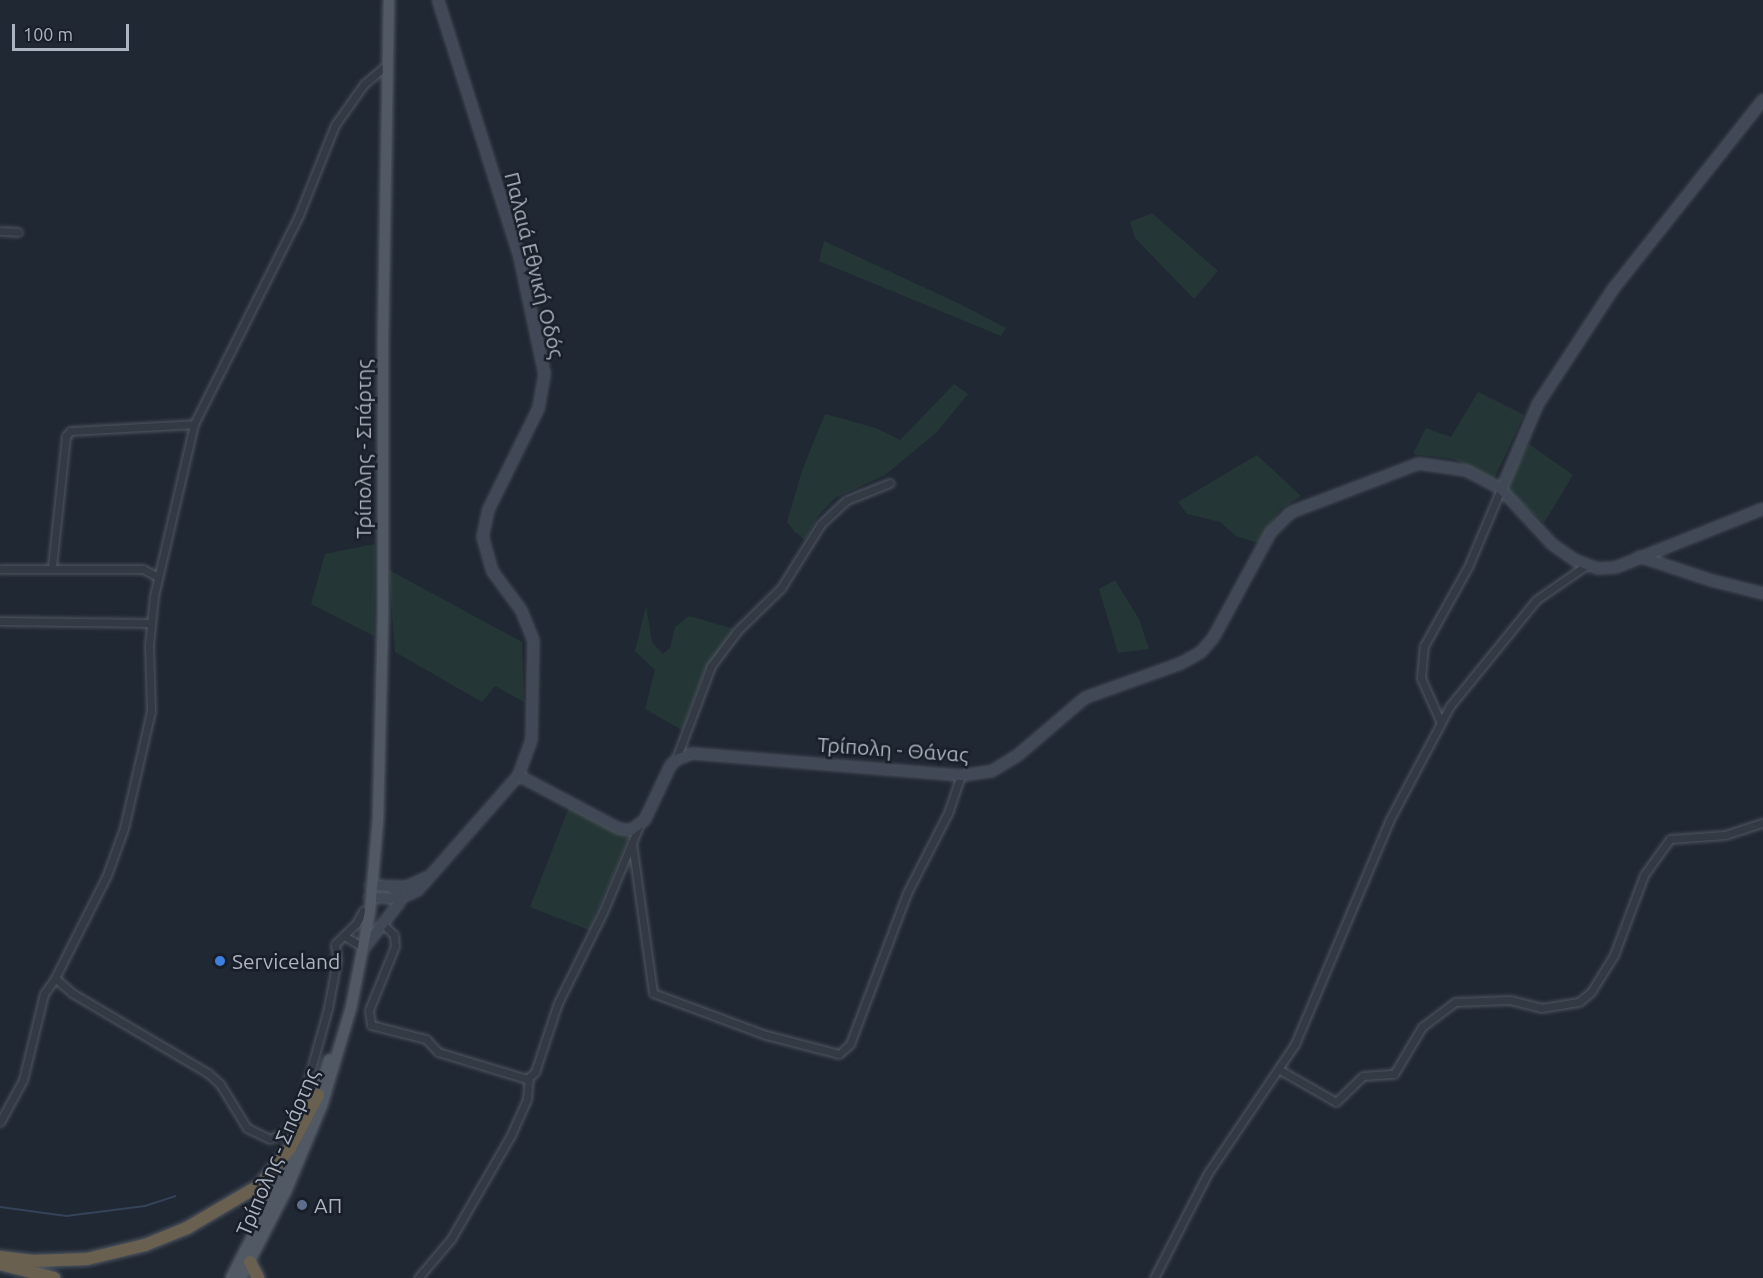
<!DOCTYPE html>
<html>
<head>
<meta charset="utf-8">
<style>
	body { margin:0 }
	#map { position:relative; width:1763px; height:1278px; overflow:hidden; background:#202833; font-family:Ubuntu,sans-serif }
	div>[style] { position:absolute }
	.green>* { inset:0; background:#253636 }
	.stream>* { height:2px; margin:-1px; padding:0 1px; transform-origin:1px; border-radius:1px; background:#34435a }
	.roads { filter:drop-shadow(0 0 2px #505762) drop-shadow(0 0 2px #505762) }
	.street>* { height:7px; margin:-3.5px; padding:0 3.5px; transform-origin:3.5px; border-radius:3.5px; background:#333a44 }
	.secondary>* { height:9px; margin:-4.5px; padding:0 4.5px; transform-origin:4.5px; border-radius:4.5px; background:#414957 }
	.primary>* { height:10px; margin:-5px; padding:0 5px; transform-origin:5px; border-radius:5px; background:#515964 }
	.highway>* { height:12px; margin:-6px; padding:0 6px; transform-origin:6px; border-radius:6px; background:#6a6050 }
	.dots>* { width:16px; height:16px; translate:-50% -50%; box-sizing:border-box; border:3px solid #191f28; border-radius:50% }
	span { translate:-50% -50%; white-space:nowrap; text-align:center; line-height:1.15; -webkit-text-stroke:5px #191f28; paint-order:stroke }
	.street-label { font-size:21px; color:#adb4c1 }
	.poi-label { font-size:21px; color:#adb4c1 }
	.left { translate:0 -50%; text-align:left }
	.scale { position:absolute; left:12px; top:24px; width:117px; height:27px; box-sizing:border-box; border:3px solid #adb4c1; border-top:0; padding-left:8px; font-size:18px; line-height:21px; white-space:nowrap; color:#adb4c1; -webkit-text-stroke:4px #191f28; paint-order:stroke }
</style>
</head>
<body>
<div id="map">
	<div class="green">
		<div style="clip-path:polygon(1152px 213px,1218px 271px,1194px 299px,1135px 238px,1130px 222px)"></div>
		<div style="clip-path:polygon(824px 241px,960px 304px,1006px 328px,1001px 336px,819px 261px)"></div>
		<div style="clip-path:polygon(954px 384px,968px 394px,936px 433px,885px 475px,835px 498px,818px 516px,805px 540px,795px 532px,787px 522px,803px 468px,825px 414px,876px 428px,900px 440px)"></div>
		<div style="clip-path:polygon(1478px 392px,1524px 415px,1493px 481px,1454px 459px,1413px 454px,1426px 428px,1451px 437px)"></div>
		<div style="clip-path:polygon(1529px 444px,1573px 475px,1544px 523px,1504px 488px)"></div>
		<div style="clip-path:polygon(1257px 455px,1301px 496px,1280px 510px,1258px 543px,1236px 536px,1220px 522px,1187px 514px,1178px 502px)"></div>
		<div style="clip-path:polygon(375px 544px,374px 636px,311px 604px,325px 554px)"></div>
		<div style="clip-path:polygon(389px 570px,522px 642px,524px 702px,495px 686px,482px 702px,395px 652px)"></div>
		<div style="clip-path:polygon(1115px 580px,1139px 619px,1149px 649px,1118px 653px,1099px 589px)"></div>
		<div style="clip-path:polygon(646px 606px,652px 642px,663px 654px,670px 648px,675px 627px,689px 616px,734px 629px,704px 671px,682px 730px,645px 709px,655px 670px,635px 651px)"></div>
		<div style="clip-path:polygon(569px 807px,629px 837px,589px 930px,530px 907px)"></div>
	</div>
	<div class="stream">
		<div style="left:0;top:1207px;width:67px;rotate:7.8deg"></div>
		<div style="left:66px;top:1216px;width:80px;rotate:-7.2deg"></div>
		<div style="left:145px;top:1206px;width:32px;rotate:-18deg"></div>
	</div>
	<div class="roads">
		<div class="street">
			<div style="left:0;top:231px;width:18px;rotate:3deg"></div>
			<div style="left:52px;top:567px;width:132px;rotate:-83.9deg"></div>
			<div style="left:66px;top:436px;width:6px;rotate:-51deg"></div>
			<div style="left:70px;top:431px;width:124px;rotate:-3.2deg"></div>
			<div style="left:0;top:569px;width:143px"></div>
			<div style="left:143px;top:569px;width:17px;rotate:28deg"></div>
			<div style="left:0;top:621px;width:150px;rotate:0.8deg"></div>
			<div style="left:1441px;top:723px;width:49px;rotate:-114deg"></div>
			<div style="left:1421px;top:678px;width:32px;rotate:-85deg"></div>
			<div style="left:1424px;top:646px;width:90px;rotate:-60.9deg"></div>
			<div style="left:1468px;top:567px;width:85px;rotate:-67.1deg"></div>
			<div style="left:676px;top:759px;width:99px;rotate:-69.4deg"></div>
			<div style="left:711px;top:666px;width:45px;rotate:-53.1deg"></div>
			<div style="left:738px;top:630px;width:60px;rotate:-44.3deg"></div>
			<div style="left:781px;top:588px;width:75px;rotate:-58deg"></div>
			<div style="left:821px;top:524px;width:35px;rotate:-43deg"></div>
			<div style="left:847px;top:500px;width:46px;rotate:-21.6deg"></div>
			<div style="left:632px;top:843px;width:151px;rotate:82deg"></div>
			<div style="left:653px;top:993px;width:121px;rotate:20.4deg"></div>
			<div style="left:766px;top:1035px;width:75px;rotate:14.6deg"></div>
			<div style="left:839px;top:1054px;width:15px;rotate:-42deg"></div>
			<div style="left:850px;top:1044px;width:161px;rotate:-69.3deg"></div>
			<div style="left:907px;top:893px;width:90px;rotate:-62.9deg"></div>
			<div style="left:948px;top:813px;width:40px;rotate:-71.1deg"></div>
			<div style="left:382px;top:923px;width:17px;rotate:45deg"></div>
			<div style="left:394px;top:935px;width:11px;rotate:85deg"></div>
			<div style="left:395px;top:946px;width:69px;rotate:112.1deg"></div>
			<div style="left:369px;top:1010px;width:15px;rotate:82deg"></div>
			<div style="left:371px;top:1025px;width:57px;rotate:14.3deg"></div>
			<div style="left:426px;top:1039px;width:18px;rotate:47deg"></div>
			<div style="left:438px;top:1052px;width:93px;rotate:16.9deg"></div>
			<div style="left:527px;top:1079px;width:11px;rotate:-41deg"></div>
			<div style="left:535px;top:1072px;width:73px;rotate:-71.6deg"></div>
			<div style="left:558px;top:1003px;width:102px;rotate:-63.7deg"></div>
			<div style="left:603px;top:912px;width:93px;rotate:-67.3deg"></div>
			<div style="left:344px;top:936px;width:16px;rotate:30deg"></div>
			<div style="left:55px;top:978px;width:23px;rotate:41deg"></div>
			<div style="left:72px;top:993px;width:158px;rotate:30.5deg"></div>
			<div style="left:208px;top:1073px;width:16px;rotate:43deg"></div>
			<div style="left:220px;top:1084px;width:52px;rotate:58.5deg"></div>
			<div style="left:247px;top:1128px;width:25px;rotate:26deg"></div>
			<div style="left:270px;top:1139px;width:18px;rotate:-27deg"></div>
			<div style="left:286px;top:1131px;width:26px;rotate:-58deg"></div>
			<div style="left:300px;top:1109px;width:105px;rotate:-74.5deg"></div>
			<div style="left:328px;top:1008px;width:49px;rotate:-79.4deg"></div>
			<div style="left:337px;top:960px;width:16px;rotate:-97deg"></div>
			<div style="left:335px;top:944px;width:29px;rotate:-44deg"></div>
			<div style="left:356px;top:924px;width:15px;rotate:-62deg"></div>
			<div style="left:1280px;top:1070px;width:64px;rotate:29.7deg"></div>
			<div style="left:1336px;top:1102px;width:37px;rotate:-44deg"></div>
			<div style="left:1363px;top:1076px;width:31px;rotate:-4deg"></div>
			<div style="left:1394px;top:1074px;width:55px;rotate:-59.2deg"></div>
			<div style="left:1422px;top:1027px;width:41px;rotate:-37.1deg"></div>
			<div style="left:1455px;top:1002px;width:55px;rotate:-2.1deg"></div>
			<div style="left:1510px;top:1000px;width:32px;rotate:14deg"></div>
			<div style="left:1541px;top:1008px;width:38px;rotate:-9deg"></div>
			<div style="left:1579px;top:1002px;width:16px;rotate:-40deg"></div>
			<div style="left:1591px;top:992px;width:44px;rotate:-58.1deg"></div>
			<div style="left:1614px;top:955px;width:85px;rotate:-69.4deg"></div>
			<div style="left:1644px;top:875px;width:44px;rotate:-54.2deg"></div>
			<div style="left:1670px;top:839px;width:55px;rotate:-4.2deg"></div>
			<div style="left:1725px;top:835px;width:40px;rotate:-18deg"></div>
			<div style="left:0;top:1122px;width:48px;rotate:-61.3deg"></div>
			<div style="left:23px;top:1080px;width:89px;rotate:-76.3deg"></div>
			<div style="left:44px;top:994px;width:19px;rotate:-55deg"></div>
			<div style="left:55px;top:978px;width:115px;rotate:-63.2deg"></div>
			<div style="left:107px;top:875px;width:50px;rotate:-70.1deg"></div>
			<div style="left:124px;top:828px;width:120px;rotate:-77deg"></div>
			<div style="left:151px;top:711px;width:66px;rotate:-91.7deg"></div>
			<div style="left:149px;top:645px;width:49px;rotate:-84.2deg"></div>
			<div style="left:154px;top:596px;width:177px;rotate:-76.9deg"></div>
			<div style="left:194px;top:424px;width:234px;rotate:-63.3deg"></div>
			<div style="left:299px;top:215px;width:97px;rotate:-68.2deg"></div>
			<div style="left:335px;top:125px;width:50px;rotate:-54.7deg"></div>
			<div style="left:364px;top:84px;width:31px;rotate:-40deg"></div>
			<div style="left:418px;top:1278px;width:51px;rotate:-49.8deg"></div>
			<div style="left:451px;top:1239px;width:120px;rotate:-60deg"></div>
			<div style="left:511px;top:1135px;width:39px;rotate:-66deg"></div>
			<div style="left:527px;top:1099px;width:21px;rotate:-85deg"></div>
			<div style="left:1154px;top:1278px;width:118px;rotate:-62.8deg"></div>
			<div style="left:1208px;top:1173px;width:156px;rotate:-56deg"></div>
			<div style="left:1295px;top:1044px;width:242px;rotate:-67.1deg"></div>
			<div style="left:1389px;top:821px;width:130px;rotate:-62.1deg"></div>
			<div style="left:1450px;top:706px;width:136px;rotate:-50.9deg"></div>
			<div style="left:1536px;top:600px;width:60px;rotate:-34.8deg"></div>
		</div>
		<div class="secondary">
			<div style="left:1501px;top:489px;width:92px;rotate:-67deg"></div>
			<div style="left:1537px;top:404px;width:139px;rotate:-56.8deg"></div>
			<div style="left:1613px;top:288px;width:241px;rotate:-51.6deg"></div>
			<div style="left:1639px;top:556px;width:76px;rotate:18.4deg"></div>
			<div style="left:1711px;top:580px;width:54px;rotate:14deg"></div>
			<div style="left:518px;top:775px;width:113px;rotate:27.9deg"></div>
			<div style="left:618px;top:828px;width:12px;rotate:9deg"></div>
			<div style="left:630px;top:830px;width:17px;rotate:-36deg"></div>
			<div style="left:644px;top:820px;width:61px;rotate:-64.7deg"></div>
			<div style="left:670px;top:765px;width:8px;rotate:-45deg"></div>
			<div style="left:676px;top:759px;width:17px;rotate:-21deg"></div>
			<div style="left:692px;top:753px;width:270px;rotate:4.7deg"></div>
			<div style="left:961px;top:775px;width:30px;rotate:-8deg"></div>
			<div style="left:991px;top:771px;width:31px;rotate:-32deg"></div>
			<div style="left:1017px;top:755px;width:89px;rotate:-40.5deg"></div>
			<div style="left:1085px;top:697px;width:101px;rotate:-19.7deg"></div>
			<div style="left:1180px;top:663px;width:23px;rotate:-29deg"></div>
			<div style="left:1200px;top:652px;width:20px;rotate:-49deg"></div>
			<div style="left:1213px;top:637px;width:119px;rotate:-61.5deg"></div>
			<div style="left:1270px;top:532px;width:28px;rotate:-45deg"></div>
			<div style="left:1290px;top:512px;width:137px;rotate:-20.9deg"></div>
			<div style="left:1418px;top:463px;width:49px;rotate:8.3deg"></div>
			<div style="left:1466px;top:470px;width:40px;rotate:28deg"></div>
			<div style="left:1501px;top:489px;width:75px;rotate:47.2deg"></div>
			<div style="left:1552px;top:544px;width:28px;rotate:35deg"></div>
			<div style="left:1575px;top:560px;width:23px;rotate:20deg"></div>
			<div style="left:1597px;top:568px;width:18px;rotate:-3deg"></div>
			<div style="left:1615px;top:567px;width:159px;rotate:-21.7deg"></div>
			<div style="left:370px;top:885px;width:36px;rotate:2deg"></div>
			<div style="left:406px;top:886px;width:22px;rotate:-24deg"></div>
			<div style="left:369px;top:897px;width:30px;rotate:2deg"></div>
			<div style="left:399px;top:898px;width:20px;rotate:-24deg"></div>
			<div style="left:417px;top:890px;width:153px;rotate:-48.7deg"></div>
			<div style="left:518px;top:775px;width:37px;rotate:-70deg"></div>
			<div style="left:531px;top:740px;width:100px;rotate:-88.9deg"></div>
			<div style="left:533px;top:640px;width:32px;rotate:-112deg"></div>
			<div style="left:521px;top:610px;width:49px;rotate:-126.6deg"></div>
			<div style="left:492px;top:571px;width:35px;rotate:-106deg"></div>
			<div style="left:482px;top:537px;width:29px;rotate:-78deg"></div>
			<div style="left:488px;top:509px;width:113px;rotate:-63.7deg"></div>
			<div style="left:538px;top:408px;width:36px;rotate:-80deg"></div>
			<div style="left:544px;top:373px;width:120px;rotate:-102.1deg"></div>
			<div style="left:519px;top:256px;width:269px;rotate:-107.6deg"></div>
			<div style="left:364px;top:947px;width:57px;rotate:-52.1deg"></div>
			<div style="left:399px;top:902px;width:9px;rotate:-96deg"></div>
			<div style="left:398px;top:893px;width:11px;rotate:-139deg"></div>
		</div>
		<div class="primary">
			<div style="left:318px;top:1094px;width:36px;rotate:-72deg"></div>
			<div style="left:231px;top:1278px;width:140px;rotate:-62.9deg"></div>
			<div style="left:241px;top:1278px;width:98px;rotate:-62.7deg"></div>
			<div style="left:286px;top:1191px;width:93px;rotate:-67.3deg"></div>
			<div style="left:322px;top:1105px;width:101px;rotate:-73.4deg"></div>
			<div style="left:351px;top:1008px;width:99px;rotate:-78.9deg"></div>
			<div style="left:370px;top:911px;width:91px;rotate:-85deg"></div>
			<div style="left:378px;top:820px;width:206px;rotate:-88.6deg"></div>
			<div style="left:383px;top:614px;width:275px;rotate:-90deg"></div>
			<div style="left:383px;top:339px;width:339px;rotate:-89deg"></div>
		</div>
		<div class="highway">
			<div style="left:0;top:1257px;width:33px;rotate:7deg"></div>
			<div style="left:33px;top:1261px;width:54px;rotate:-2.1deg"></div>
			<div style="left:87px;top:1259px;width:60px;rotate:-13.6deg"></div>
			<div style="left:145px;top:1245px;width:45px;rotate:-22deg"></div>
			<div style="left:187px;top:1228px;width:85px;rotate:-30.5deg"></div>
			<div style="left:260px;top:1185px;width:48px;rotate:-51deg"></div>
			<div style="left:290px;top:1148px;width:60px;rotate:-62.2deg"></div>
			<div style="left:250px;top:1262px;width:18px;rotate:63deg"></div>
			<div style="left:0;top:1264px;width:56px;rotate:14.5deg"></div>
		</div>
	</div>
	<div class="dots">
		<div style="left:220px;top:961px;background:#3f7fe0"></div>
		<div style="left:302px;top:1205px;background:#5c6f8a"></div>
	</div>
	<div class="street-label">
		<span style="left:535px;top:265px;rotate:76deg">Παλαιά Εθνική Οδός</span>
		<span style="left:363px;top:449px;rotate:-90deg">Τρίπολης - Σπάρτης</span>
		<span style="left:893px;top:749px;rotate:4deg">Τρίπολη - Θάνας</span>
		<span style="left:277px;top:1152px;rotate:-67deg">Τρίπολης - Σπάρτης</span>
	</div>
	<div class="poi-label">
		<span class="left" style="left:232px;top:961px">Serviceland</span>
		<span class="left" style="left:314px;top:1205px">ΑΠ</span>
	</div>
	<div class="scale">100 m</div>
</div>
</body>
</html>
